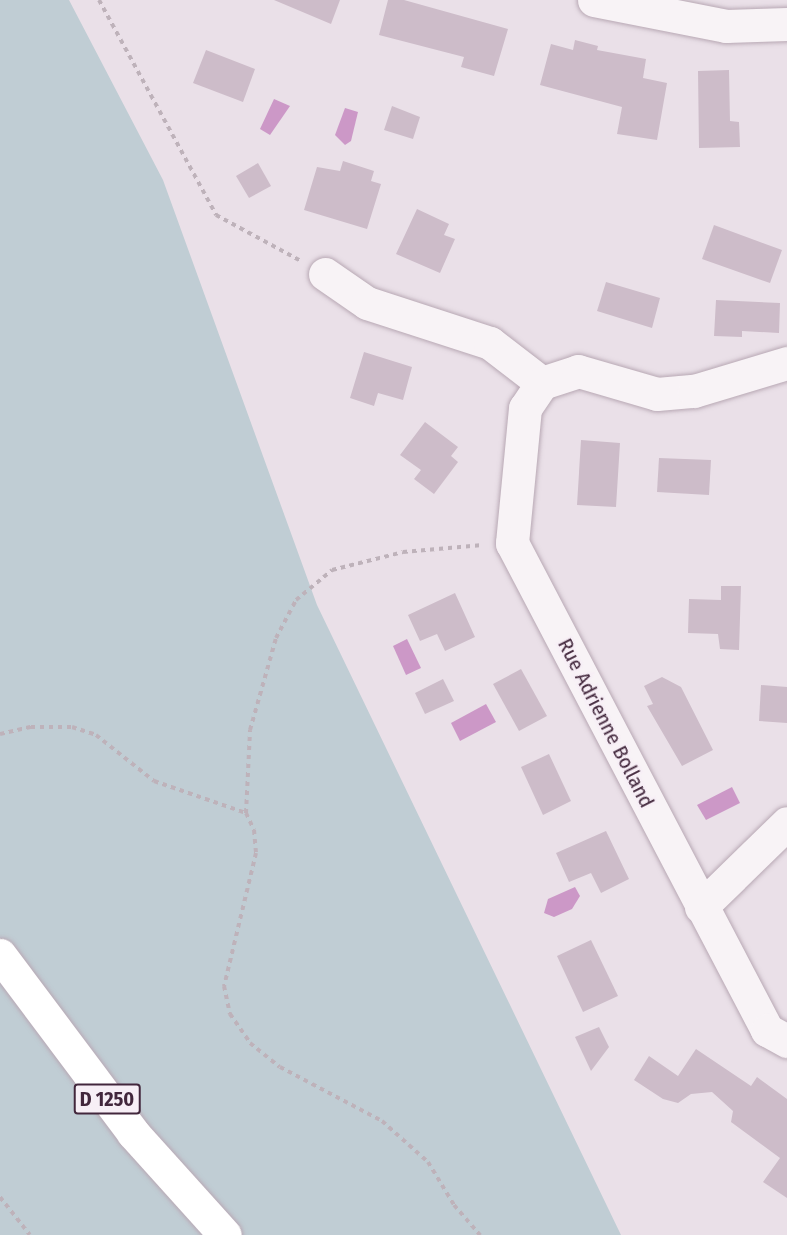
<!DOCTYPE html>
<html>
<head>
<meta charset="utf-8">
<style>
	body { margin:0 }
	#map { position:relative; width:787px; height:1235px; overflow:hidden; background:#eae0e8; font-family:"Fira Sans Condensed",sans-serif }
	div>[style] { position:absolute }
	.green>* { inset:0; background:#c0cdd4 }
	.water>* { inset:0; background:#cc98c7 }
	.building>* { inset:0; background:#cdbcc9 }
	.path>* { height:4px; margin-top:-2px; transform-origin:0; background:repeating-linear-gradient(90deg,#beb2ba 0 4.5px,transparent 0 9px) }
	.roads { filter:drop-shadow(0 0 2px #b8a8b4) drop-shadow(0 0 2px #b8a8b4) }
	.minor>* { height:33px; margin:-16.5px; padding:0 16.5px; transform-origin:16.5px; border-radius:16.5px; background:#f8f3f6 }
	.major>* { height:33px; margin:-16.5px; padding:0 16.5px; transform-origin:16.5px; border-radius:16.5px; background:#fff }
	span { translate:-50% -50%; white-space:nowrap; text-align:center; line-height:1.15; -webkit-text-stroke:5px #f7eff6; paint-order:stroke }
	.shield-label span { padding:2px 4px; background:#f7eff6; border:2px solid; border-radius:4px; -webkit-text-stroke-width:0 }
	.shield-label { font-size:20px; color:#42273c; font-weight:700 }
	.street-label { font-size:21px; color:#42273c }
</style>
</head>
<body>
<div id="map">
	<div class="green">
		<div style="clip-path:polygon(0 0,69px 0,163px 180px,317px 605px,621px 1235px,0 1235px)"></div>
	</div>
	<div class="water">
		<div style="clip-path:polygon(274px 99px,290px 106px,270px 135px,260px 129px)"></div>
		<div style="clip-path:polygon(345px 108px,358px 112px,351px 141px,345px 145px,335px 135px)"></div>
		<div style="clip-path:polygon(407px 639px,421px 668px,406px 675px,393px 646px)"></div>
		<div style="clip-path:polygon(486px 704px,496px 722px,460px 741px,451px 723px)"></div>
		<div style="clip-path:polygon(732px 787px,740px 803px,706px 820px,697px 805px)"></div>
		<div style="clip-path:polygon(575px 887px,580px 896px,572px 909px,554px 917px,544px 913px,548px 899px)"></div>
	</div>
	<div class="building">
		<div style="clip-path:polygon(274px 0,340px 0,331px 24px)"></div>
		<div style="clip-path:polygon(388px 0,404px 0,508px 29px,494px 76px,461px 67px,464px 57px,379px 35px)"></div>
		<div style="clip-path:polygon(575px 40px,598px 46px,597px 50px,646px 59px,643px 78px,667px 83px,657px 140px,617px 134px,622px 107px,540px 85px,551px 44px,573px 50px)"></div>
		<div style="clip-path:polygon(206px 50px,255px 69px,243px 102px,193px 83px)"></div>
		<div style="clip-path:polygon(729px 70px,730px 121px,739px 122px,740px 147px,699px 148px,698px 71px)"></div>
		<div style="clip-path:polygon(392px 106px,420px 117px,413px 139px,384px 130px)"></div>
		<div style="clip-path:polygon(343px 161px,374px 171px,371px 181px,381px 184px,367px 229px,304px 210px,317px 167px,340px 171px)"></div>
		<div style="clip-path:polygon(258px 163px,271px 186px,249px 198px,236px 176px)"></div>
		<div style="clip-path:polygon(417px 209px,449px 224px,444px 235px,455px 239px,440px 273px,396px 254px)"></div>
		<div style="clip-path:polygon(714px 225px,782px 250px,770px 283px,702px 259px)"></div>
		<div style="clip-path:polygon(606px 282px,660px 298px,652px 328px,597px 311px)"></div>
		<div style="clip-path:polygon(716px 300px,780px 303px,779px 333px,742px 331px,742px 337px,714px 336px)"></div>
		<div style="clip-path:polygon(364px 352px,412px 367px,403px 400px,378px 393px,374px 406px,350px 398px)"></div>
		<div style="clip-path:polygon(425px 422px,458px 447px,451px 456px,458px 462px,434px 494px,414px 479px,421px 470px,400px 455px)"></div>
		<div style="clip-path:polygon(581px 440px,620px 443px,616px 507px,577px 505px)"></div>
		<div style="clip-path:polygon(659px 458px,711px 460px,709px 495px,657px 492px)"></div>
		<div style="clip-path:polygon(721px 586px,741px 586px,739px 650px,720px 649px,718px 634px,688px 633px,689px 599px,721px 600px)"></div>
		<div style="clip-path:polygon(455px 593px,475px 637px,445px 651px,437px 634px,420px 641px,408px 615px)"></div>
		<div style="clip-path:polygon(521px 669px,547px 716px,519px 731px,493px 684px)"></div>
		<div style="clip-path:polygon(662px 677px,681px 687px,713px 750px,682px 766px,647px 706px,653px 704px,644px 686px)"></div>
		<div style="clip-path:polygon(443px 679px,454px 701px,425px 714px,415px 693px)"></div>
		<div style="clip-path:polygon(761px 685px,787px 687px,787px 723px,759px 721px)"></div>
		<div style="clip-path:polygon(549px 754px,571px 801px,543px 815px,521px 767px)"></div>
		<div style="clip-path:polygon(606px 831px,629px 879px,601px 893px,591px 873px,569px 882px,556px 853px)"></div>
		<div style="clip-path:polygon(591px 940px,618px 996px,583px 1012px,557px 956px)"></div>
		<div style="clip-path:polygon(599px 1027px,609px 1047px,591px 1071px,575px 1037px)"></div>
		<div style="clip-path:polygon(696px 1049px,751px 1086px,757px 1077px,787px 1099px,787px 1198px,763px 1182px,780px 1158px,731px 1122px,733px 1111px,712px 1092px,691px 1094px,678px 1103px,663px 1099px,634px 1080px,649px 1056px,678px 1076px)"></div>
	</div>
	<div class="path">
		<div style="left:99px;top:0;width:245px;rotate:61.4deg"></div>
		<div style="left:216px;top:215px;width:97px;rotate:28.4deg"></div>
		<div style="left:0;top:734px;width:32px;rotate:-13deg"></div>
		<div style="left:31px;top:727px;width:41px"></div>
		<div style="left:72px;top:727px;width:25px;rotate:18deg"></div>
		<div style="left:96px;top:735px;width:74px;rotate:38.4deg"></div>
		<div style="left:154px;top:781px;width:97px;rotate:19.2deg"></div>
		<div style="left:246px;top:813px;width:19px;rotate:65deg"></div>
		<div style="left:254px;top:830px;width:23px;rotate:85deg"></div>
		<div style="left:256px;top:853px;width:137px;rotate:103.5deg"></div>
		<div style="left:224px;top:986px;width:29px;rotate:78deg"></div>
		<div style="left:230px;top:1014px;width:35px;rotate:55deg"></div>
		<div style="left:250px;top:1043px;width:38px;rotate:39deg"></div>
		<div style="left:280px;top:1067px;width:115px;rotate:27.9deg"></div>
		<div style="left:382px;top:1121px;width:62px;rotate:41.7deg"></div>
		<div style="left:428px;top:1162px;width:50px;rotate:58.8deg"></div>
		<div style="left:454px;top:1205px;width:40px;rotate:49deg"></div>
		<div style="left:246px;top:813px;width:83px;rotate:-87.2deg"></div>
		<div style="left:250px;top:730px;width:96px;rotate:-74.2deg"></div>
		<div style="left:276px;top:638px;width:43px;rotate:-62.2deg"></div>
		<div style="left:296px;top:600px;width:47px;rotate:-39.8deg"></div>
		<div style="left:332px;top:570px;width:73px;rotate:-14.2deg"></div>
		<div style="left:403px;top:552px;width:80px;rotate:-5deg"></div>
		<div style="left:0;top:1197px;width:48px;rotate:51.7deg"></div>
	</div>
	<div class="roads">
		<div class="minor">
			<div style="left:594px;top:0;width:135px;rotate:11.1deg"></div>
			<div style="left:726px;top:26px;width:61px;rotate:-1.9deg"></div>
			<div style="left:325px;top:274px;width:51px;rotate:34.6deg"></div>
			<div style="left:367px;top:303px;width:129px;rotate:18deg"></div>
			<div style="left:490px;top:343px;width:66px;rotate:37.6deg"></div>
			<div style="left:542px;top:383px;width:30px;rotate:124deg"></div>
			<div style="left:525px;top:408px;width:136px;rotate:95.5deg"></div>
			<div style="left:512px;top:543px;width:550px;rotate:62.36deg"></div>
			<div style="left:767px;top:1030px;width:23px;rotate:29deg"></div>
			<div style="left:542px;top:383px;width:38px;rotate:-18deg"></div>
			<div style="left:578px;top:371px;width:82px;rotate:16.2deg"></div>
			<div style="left:657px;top:394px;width:37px;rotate:-5deg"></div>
			<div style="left:694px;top:391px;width:97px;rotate:-16.8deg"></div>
			<div style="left:701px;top:907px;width:120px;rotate:-44.3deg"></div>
		</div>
		<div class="major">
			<div style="left:0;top:955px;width:222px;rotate:53.2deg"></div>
			<div style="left:133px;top:1133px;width:137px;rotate:48deg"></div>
		</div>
	</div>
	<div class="shield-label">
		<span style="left:107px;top:1099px">D 1250</span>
	</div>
	<div class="street-label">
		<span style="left:606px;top:723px;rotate:63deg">Rue Adrienne Bolland</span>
	</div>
</div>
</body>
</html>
